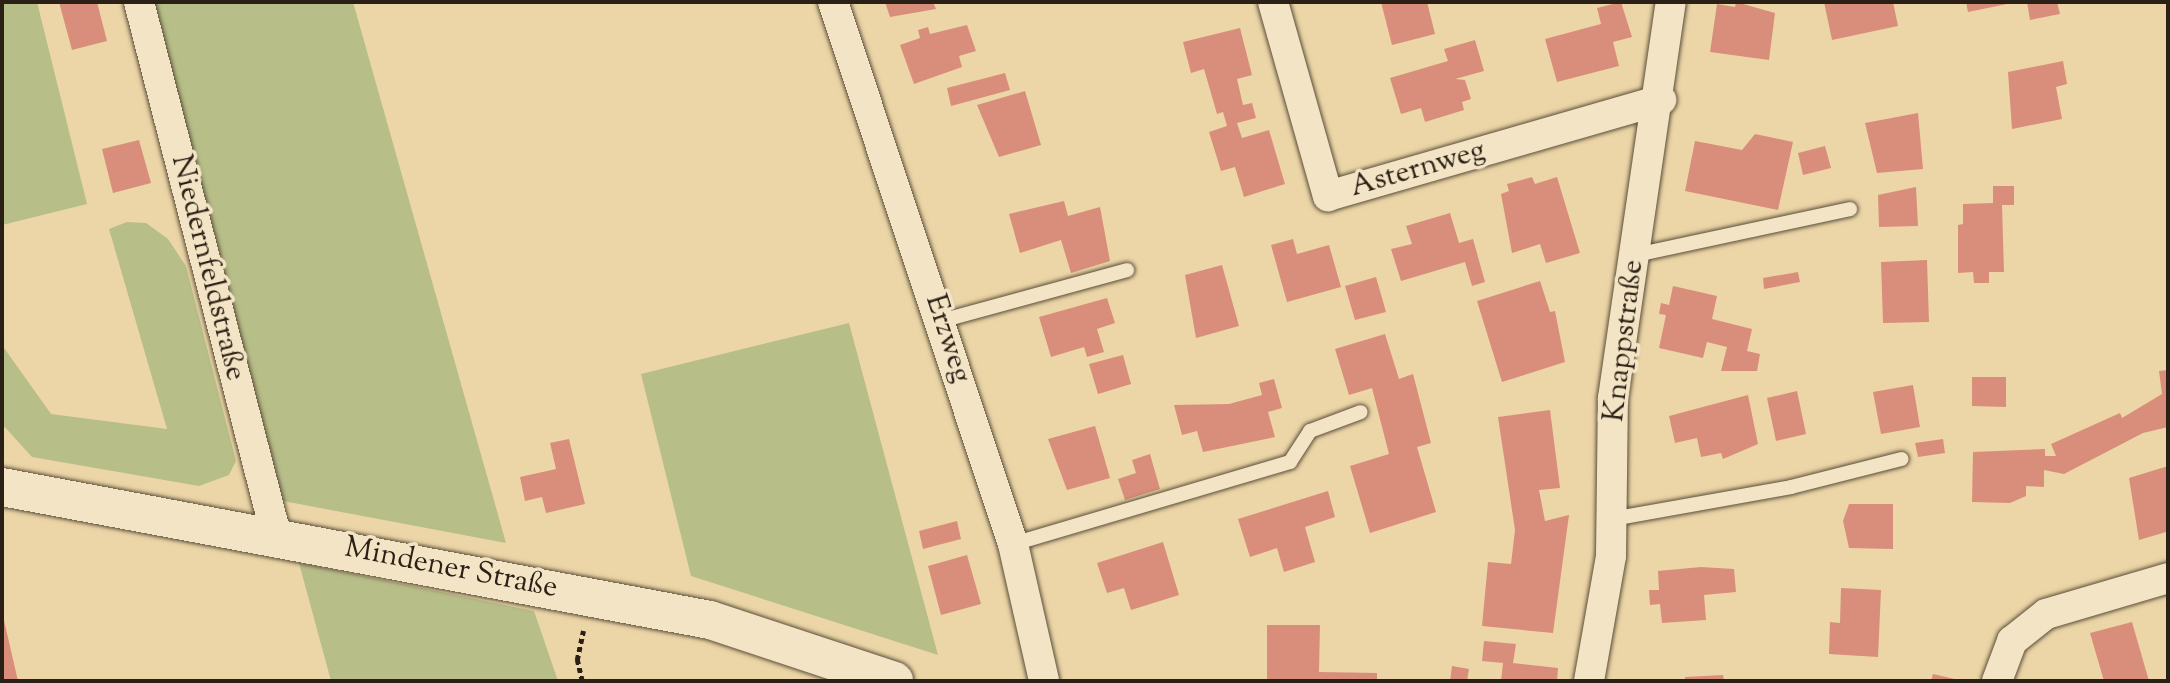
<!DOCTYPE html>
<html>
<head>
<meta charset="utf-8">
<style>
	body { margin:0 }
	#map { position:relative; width:2170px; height:683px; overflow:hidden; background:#ecd6a7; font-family:"Sorts Mill Goudy",serif }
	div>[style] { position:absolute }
	.green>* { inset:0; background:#b7be88 }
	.building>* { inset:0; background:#d98e7b }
	.path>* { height:4.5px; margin-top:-2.25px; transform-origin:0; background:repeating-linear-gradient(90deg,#2b2015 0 5px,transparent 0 8.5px) }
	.roads { filter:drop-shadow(0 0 2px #5b4e3a) drop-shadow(0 0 2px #5b4e3a) }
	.lane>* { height:14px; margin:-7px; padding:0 7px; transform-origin:7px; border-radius:7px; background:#f3e4c6 }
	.street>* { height:30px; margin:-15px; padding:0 15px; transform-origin:15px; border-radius:15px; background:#f3e4c6 }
	.secondary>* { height:38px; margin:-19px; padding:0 19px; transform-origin:19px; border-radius:19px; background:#f3e4c6 }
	span { translate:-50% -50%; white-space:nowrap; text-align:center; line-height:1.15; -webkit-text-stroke:7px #f3e4c6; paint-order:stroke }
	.street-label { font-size:30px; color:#2b2015 }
	.frame { position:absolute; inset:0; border:4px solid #2b2015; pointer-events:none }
</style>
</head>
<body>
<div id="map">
	<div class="green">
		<div style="clip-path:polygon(2px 2px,37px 2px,87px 204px,2px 225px)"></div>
		<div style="clip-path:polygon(154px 2px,353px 2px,506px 543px,283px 501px)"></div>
		<div style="clip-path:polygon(127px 222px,146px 223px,168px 239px,186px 266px,236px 461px,229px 475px,199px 486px,32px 457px,2px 424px,2px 345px,51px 414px,167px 429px,109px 229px)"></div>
		<div style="clip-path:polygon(849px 323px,938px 655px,691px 576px,641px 374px)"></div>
		<div style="clip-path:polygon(299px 563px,534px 611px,558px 681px,331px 681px)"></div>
	</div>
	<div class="building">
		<div style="clip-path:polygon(59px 2px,97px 2px,107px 41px,72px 50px)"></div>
		<div style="clip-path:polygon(885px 2px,933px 2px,936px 9px,890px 17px)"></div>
		<div style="clip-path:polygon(1381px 2px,1427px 2px,1435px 34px,1392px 45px)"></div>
		<div style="clip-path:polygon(1621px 2px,1632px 37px,1613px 42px,1619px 66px,1557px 82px,1545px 39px,1601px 24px,1597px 8px)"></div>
		<div style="clip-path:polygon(1736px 2px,1775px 13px,1769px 60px,1710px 52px,1717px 4px,1735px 7px)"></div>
		<div style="clip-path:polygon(1824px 2px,1893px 2px,1898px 26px,1832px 40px)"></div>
		<div style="clip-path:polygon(1966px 2px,2012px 2px,2012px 3px,1968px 12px)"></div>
		<div style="clip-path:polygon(2027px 2px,2057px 2px,2060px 14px,2030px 20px)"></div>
		<div style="clip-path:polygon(967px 25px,976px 51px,959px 56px,962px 67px,914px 84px,900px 45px,920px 38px,918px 30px,928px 27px,930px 34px)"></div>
		<div style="clip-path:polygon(1240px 28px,1252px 75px,1237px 79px,1243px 105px,1252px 103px,1256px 118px,1237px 123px,1242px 138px,1269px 130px,1285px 184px,1244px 197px,1235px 167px,1221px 171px,1209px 132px,1227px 126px,1223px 112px,1217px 114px,1204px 69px,1191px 73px,1183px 42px)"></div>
		<div style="clip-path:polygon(1475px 40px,1484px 71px,1455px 79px,1465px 80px,1471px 99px,1462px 102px,1464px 110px,1425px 122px,1421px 108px,1401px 114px,1390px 78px,1448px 61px,1444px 49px)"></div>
		<div style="clip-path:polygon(2063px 61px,2067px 84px,2056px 87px,2062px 119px,2012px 129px,2008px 72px)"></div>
		<div style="clip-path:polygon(1005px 73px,1010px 90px,951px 106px,947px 88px)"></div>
		<div style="clip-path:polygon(1025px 91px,1041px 145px,999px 157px,977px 105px)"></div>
		<div style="clip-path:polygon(1918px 113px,1923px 169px,1877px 173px,1865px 123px)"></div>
		<div style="clip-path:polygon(1755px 134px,1793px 142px,1778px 210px,1685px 191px,1695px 141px,1742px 150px)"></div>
		<div style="clip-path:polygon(139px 140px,151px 183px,113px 193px,102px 149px)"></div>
		<div style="clip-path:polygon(1825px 146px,1831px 168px,1803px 175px,1798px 153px)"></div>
		<div style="clip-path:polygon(1532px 177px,1535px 184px,1557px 177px,1580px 253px,1546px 263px,1540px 244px,1512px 253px,1501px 194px,1509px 191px,1507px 184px)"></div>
		<div style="clip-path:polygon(1993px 186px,2014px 186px,2014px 205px,2002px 205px,2004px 272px,1989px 272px,1989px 283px,1974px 283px,1973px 272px,1958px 273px,1958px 225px,1963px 224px,1963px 204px,1993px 203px)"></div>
		<div style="clip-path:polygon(1916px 187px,1918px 226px,1879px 227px,1878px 195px)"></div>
		<div style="clip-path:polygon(1064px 201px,1068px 216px,1100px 207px,1110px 261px,1071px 273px,1061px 240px,1020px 253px,1009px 214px)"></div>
		<div style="clip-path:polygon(1450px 213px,1459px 243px,1473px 239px,1485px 282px,1472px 286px,1465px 262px,1401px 281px,1391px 249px,1412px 244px,1406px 226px)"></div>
		<div style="clip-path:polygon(1293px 239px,1297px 254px,1329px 245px,1341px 287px,1287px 302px,1271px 245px)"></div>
		<div style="clip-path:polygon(1927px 260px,1929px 322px,1883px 323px,1881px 262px)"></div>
		<div style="clip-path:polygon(1222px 265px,1239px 326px,1196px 338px,1185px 275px)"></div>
		<div style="clip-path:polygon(1798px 272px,1800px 282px,1764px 289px,1763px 278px)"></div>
		<div style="clip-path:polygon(1376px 277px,1386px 312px,1355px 320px,1345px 286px)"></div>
		<div style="clip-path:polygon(1540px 281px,1550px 312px,1555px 311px,1565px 362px,1502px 382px,1477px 301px)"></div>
		<div style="clip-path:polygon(1673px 286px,1717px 296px,1712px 319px,1752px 329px,1747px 351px,1760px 354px,1757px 371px,1721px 371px,1727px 347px,1707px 342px,1703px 358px,1659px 348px,1666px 315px,1659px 314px,1661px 303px,1669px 305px)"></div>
		<div style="clip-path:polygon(1107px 298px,1115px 323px,1097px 329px,1104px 352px,1087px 357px,1084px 347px,1051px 357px,1039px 317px)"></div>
		<div style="clip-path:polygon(1385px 334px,1399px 379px,1413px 374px,1431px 443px,1417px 447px,1436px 512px,1370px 533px,1350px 466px,1389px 454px,1372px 388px,1349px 395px,1335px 349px)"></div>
		<div style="clip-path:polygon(1123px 355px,1131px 384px,1098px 394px,1089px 364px)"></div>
		<div style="clip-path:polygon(2168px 370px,2168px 427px,2143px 433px,2064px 474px,2044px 470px,2044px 487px,2026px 486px,2026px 496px,2010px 503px,1972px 502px,1973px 452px,2045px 449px,2045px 456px,2056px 456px,2051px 444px,2120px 413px,2122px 418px,2162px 394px,2159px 371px)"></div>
		<div style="clip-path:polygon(1972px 377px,2006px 377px,2006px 407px,1972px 406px)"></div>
		<div style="clip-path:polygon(1274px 379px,1282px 408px,1268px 412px,1275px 437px,1203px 452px,1197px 431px,1182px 435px,1174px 405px,1229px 404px,1262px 395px,1259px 383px)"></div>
		<div style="clip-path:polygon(1913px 385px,1920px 427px,1881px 434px,1873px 392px)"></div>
		<div style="clip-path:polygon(1797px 391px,1806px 434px,1776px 441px,1767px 398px)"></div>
		<div style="clip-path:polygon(1748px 395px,1758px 444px,1723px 459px,1721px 453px,1701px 457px,1697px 438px,1675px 443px,1669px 416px)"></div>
		<div style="clip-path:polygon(1550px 410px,1560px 488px,1539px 490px,1545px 521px,1569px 515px,1553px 633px,1482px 626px,1488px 562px,1511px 564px,1515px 530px,1498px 417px)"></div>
		<div style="clip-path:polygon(1095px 426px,1110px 478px,1067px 490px,1048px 439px)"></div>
		<div style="clip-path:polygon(569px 439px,585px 504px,546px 513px,542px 497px,525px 501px,520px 477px,556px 469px,550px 443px)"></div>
		<div style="clip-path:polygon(1943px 439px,1945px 453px,1918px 457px,1915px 443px)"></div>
		<div style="clip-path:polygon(1150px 454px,1160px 489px,1125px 500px,1118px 479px,1136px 473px,1132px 460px)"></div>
		<div style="clip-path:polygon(2168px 466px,2168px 537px,2166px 532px,2139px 540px,2129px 478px)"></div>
		<div style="clip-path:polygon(1328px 491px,1335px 517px,1305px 527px,1315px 562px,1284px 572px,1277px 548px,1250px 557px,1238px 519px)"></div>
		<div style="clip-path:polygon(1849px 504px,1893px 504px,1893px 549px,1849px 548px,1843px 521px)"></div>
		<div style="clip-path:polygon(957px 521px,961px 539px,923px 549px,919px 531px)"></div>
		<div style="clip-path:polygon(1163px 542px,1179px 595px,1131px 610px,1124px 588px,1107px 593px,1097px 563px)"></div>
		<div style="clip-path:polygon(967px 555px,981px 604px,941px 615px,928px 566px)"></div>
		<div style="clip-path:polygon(1701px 567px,1734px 569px,1736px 592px,1704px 595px,1706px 620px,1662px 623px,1660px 604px,1650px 605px,1649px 590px,1659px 590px,1658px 571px)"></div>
		<div style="clip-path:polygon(1841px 588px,1881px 590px,1878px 657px,1829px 654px,1830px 622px,1840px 623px)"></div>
		<div style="clip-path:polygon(3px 616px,18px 681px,2px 681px)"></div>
		<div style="clip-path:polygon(2132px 622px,2149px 681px,2104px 681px,2090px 633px)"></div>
		<div style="clip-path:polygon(1267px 625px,1320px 625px,1319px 672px,1377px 673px,1377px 681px,1267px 681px)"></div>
		<div style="clip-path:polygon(1484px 641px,1516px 644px,1513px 663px,1558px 668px,1557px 681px,1501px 681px,1503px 663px,1482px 661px)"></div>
		<div style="clip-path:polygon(1452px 666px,1469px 669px,1467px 681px,1450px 681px)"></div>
		<div style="clip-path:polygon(1933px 674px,1959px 680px,1959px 681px,1931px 681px)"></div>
		<div style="clip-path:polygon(1723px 675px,1724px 681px,1685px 681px,1685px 677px)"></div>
	</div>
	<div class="path">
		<div style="left:582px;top:681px;width:22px;rotate:-103deg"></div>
		<div style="left:577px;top:660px;width:30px;rotate:-78deg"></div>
	</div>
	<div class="roads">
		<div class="lane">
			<div style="left:1636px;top:255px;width:219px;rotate:-12.1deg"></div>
			<div style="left:941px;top:321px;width:193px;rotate:-15.3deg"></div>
			<div style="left:1612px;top:519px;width:182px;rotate:-10.1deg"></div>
			<div style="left:1791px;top:487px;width:114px;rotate:-14.2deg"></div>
			<div style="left:1013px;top:544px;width:289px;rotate:-16.5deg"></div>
			<div style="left:1290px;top:462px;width:37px;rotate:-57deg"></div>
			<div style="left:1310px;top:431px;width:54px;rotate:-20.4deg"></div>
		</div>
		<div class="street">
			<div style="left:139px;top:2px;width:550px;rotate:75.58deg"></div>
			<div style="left:833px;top:2px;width:571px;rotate:71.63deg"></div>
			<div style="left:1013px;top:544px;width:140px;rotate:77.2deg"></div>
			<div style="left:1273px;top:2px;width:202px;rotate:74.2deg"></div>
			<div style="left:1328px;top:196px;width:347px;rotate:-16.1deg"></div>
			<div style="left:1589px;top:681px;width:127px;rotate:-80deg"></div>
			<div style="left:1611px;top:556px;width:158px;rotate:-89.3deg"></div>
			<div style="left:1613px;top:398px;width:400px;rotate:-81.7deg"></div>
			<div style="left:1997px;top:681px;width:43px;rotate:-69.4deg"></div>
			<div style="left:2012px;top:641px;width:43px;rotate:-38.5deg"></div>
			<div style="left:2046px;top:614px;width:127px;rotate:-16.4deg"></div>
		</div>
		<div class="secondary">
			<div style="left:2px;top:487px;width:720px;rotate:10.64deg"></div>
			<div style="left:710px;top:620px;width:194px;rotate:18.3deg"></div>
		</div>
	</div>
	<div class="street-label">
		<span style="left:1418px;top:170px;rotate:-16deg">Asternweg</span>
		<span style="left:207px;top:268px;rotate:76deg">Niedernfeldstraße</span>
		<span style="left:947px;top:339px;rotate:72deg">Erzweg</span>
		<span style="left:1625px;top:341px;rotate:-83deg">Knappstraße</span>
		<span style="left:451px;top:569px;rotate:11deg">Mindener Straße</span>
	</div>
	<div class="frame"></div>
</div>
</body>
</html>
